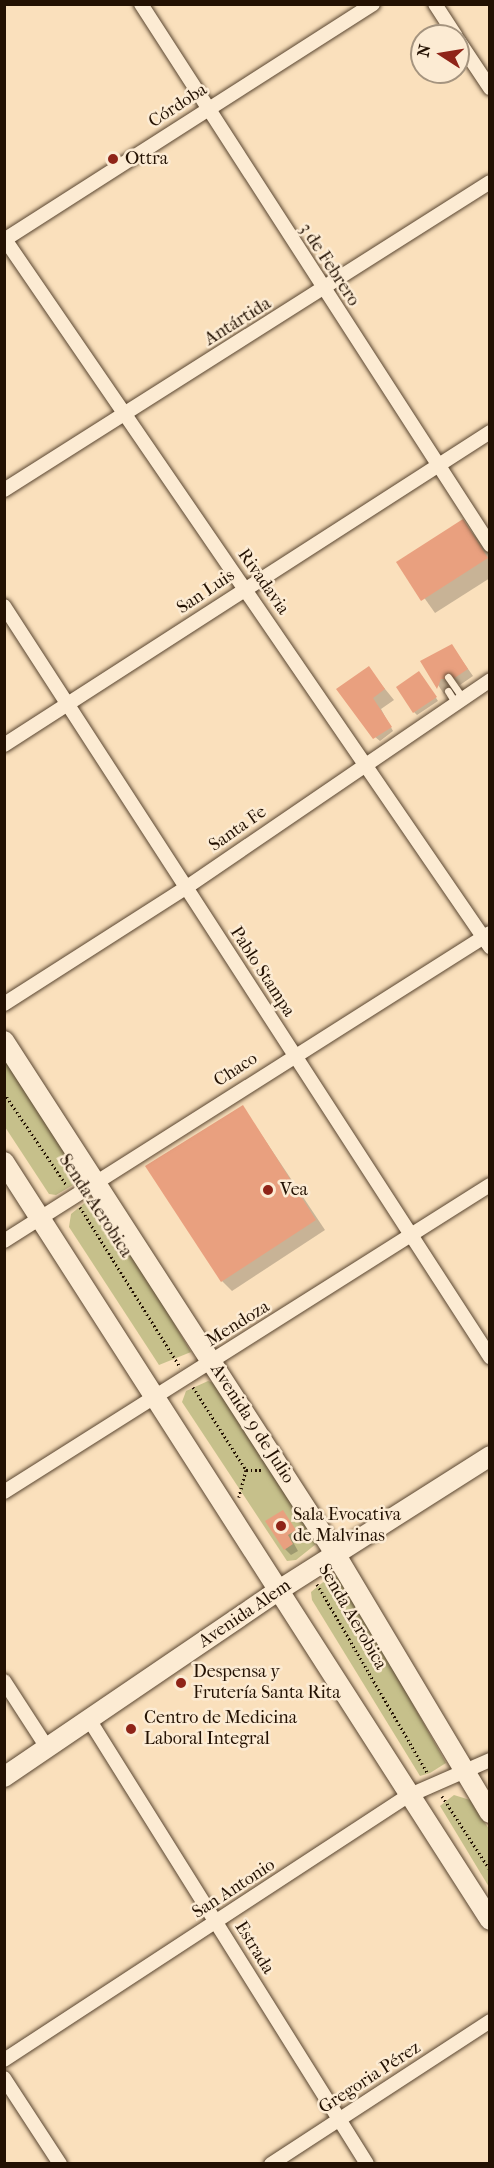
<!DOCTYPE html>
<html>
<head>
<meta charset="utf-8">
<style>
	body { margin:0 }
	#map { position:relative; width:494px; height:2168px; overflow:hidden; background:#fae0bc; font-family:"IM FELL French Canon",serif }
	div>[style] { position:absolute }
	.green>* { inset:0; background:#c6c08b }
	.shadow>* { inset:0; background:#0003 }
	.building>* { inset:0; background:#e9a07f }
	.path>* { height:3px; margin-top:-1.5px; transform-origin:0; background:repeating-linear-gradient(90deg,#231102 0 1.5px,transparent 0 4.5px) }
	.roads { filter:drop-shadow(0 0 2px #594530) drop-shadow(0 0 2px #594530) }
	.service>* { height:7px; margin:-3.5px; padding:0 3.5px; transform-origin:3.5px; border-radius:3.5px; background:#fcebd3 }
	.minor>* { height:14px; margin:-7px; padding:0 7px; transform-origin:7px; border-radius:7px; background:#fcebd3 }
	.secondary>* { height:20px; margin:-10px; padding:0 10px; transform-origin:10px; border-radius:10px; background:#fcebd3 }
	.dots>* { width:16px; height:16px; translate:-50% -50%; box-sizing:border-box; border:3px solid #fcebd3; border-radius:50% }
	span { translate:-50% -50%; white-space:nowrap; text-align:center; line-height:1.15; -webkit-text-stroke:5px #fcebd3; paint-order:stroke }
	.street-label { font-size:18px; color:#231102 }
	.poi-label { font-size:18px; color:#231102 }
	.left { translate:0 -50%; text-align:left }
	.frame { position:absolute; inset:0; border:6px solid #231102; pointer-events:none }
	.north { position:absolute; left:410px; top:24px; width:60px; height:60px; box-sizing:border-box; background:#fcebd3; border:2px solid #a5947f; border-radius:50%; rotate:282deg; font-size:16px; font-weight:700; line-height:24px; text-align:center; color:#231102 }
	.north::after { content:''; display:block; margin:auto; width:21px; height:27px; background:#8f2418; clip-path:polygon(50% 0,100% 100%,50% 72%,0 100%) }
</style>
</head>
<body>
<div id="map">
	<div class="green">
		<div style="clip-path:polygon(4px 1053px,77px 1172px,73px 1185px,56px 1195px,49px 1194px,5px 1127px)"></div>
		<div style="clip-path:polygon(87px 1201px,102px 1202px,191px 1352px,159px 1365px,69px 1227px,71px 1214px)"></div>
		<div style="clip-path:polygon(208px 1381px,216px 1384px,316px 1533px,316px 1544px,296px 1560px,287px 1561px,182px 1402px,186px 1391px)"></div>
		<div style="clip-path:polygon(333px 1574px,342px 1578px,446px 1763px,430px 1773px,420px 1776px,312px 1600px,311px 1592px)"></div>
		<div style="clip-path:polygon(454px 1795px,470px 1800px,489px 1829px,489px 1887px,440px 1806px)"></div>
	</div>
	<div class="shadow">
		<div style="clip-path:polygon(463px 521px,490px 555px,490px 578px,435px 613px,399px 562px)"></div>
		<div style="clip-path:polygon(452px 646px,473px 676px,460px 685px,453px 678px,449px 687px,453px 692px,444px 694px,422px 661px)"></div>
		<div style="clip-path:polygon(368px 668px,394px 700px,381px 709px,393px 731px,380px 741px,369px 732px)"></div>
		<div style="clip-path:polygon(422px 676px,438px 701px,417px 715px,414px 712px)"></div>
		<div style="clip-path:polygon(243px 1107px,325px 1230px,232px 1291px,222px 1281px)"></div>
		<div style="clip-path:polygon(282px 1512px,301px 1537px,293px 1542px,298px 1551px,291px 1555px,285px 1549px)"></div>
	</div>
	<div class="building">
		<div style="clip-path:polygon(463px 519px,488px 558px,421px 601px,396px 562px)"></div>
		<div style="clip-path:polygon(452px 644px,468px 669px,453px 679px,441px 679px,437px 689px,420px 661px)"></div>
		<div style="clip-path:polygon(369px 666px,385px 689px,373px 698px,392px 727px,373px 739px,336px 689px)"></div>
		<div style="clip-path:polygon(419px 671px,437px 697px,413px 713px,396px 687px)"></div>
		<div style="clip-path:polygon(243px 1105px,316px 1220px,221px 1282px,145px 1166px)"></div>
		<div style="clip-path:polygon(283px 1510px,296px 1530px,288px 1535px,293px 1544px,284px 1550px,265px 1521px)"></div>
	</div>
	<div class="path">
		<div style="left:4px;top:1093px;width:112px;rotate:55.9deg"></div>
		<div style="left:80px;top:1207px;width:189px;rotate:58deg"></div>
		<div style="left:193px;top:1387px;width:98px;rotate:57.4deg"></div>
		<div style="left:246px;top:1470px;width:28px;rotate:105deg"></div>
		<div style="left:246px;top:1470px;width:16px"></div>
		<div style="left:317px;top:1584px;width:218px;rotate:59.7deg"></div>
		<div style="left:442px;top:1796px;width:88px;rotate:57deg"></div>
	</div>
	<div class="roads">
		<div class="service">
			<div style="left:448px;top:677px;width:24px;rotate:55deg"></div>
			<div style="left:448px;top:691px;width:13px;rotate:58deg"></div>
		</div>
		<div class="minor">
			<div style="left:141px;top:4px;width:644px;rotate:57.17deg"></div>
			<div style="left:435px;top:4px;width:38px;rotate:57deg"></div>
			<div style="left:458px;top:40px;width:58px;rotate:56.3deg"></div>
			<div style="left:4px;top:238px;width:860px;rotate:55.57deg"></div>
			<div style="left:4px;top:240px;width:438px;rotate:-32.6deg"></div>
			<div style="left:4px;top:490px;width:575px;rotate:-32.36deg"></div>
			<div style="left:4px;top:606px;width:895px;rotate:57.09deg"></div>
			<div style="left:4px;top:745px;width:578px;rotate:-32.78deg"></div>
			<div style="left:4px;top:1004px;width:217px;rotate:-32.6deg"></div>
			<div style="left:187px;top:887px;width:367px;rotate:-34.3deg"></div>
			<div style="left:4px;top:1241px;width:575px;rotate:-32.36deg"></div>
			<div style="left:4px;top:1492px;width:575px;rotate:-32.28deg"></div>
			<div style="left:4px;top:1681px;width:81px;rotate:57.1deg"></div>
			<div style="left:90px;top:1721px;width:522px;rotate:57.98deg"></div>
			<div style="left:4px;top:2060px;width:483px;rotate:-33.2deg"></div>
			<div style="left:408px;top:1796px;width:90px;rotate:-23.7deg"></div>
			<div style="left:4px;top:2078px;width:103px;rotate:56.9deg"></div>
			<div style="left:271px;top:2164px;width:262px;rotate:-33.1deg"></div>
		</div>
		<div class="secondary">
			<div style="left:4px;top:1041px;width:612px;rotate:57.14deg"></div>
			<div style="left:336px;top:1555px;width:300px;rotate:59.2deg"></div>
			<div style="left:4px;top:1162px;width:900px;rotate:57.33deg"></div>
			<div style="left:4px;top:1777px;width:329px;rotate:-34.2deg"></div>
			<div style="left:276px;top:1592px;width:254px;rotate:-32.4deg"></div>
		</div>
	</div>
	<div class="dots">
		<div style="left:113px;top:159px;background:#8f2418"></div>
		<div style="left:268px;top:1190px;background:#8f2418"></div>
		<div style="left:281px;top:1526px;background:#8f2418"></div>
		<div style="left:181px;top:1683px;background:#8f2418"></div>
		<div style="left:131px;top:1729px;background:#8f2418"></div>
	</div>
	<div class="street-label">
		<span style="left:178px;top:106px;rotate:-33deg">Córdoba</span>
		<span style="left:329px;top:265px;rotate:57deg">3 de Febrero</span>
		<span style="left:238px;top:322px;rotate:-32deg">Antártida</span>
		<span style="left:263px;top:582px;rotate:55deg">Rivadavia</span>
		<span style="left:206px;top:592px;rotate:-34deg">San Luis</span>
		<span style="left:238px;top:829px;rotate:-35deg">Santa Fe</span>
		<span style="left:262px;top:972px;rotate:57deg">Pablo Stampa</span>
		<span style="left:236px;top:1070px;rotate:-33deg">Chaco</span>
		<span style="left:95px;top:1206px;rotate:57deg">Senda Aerobica</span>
		<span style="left:238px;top:1324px;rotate:-32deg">Mendoza</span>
		<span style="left:252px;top:1424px;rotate:57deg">Avenida 9 de Julio</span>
		<span style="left:245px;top:1614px;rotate:-34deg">Avenida Alem</span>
		<span style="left:352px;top:1617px;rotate:60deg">Senda Aerobica</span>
		<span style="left:234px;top:1889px;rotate:-33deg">San Antonio</span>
		<span style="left:254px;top:1948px;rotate:58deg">Estrada</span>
		<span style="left:370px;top:2078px;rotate:-33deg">Gregoria Pérez</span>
	</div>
	<div class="poi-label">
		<span class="left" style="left:125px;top:159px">Ottra</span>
		<span class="left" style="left:280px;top:1190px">Vea</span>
		<span class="left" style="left:293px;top:1526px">Sala Evocativa<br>de Malvinas</span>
		<span class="left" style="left:193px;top:1683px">Despensa y<br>Frutería Santa Rita</span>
		<span class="left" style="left:144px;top:1729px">Centro de Medicina<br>Laboral Integral</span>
	</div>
	<div class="frame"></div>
	<div class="north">N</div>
</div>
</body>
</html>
